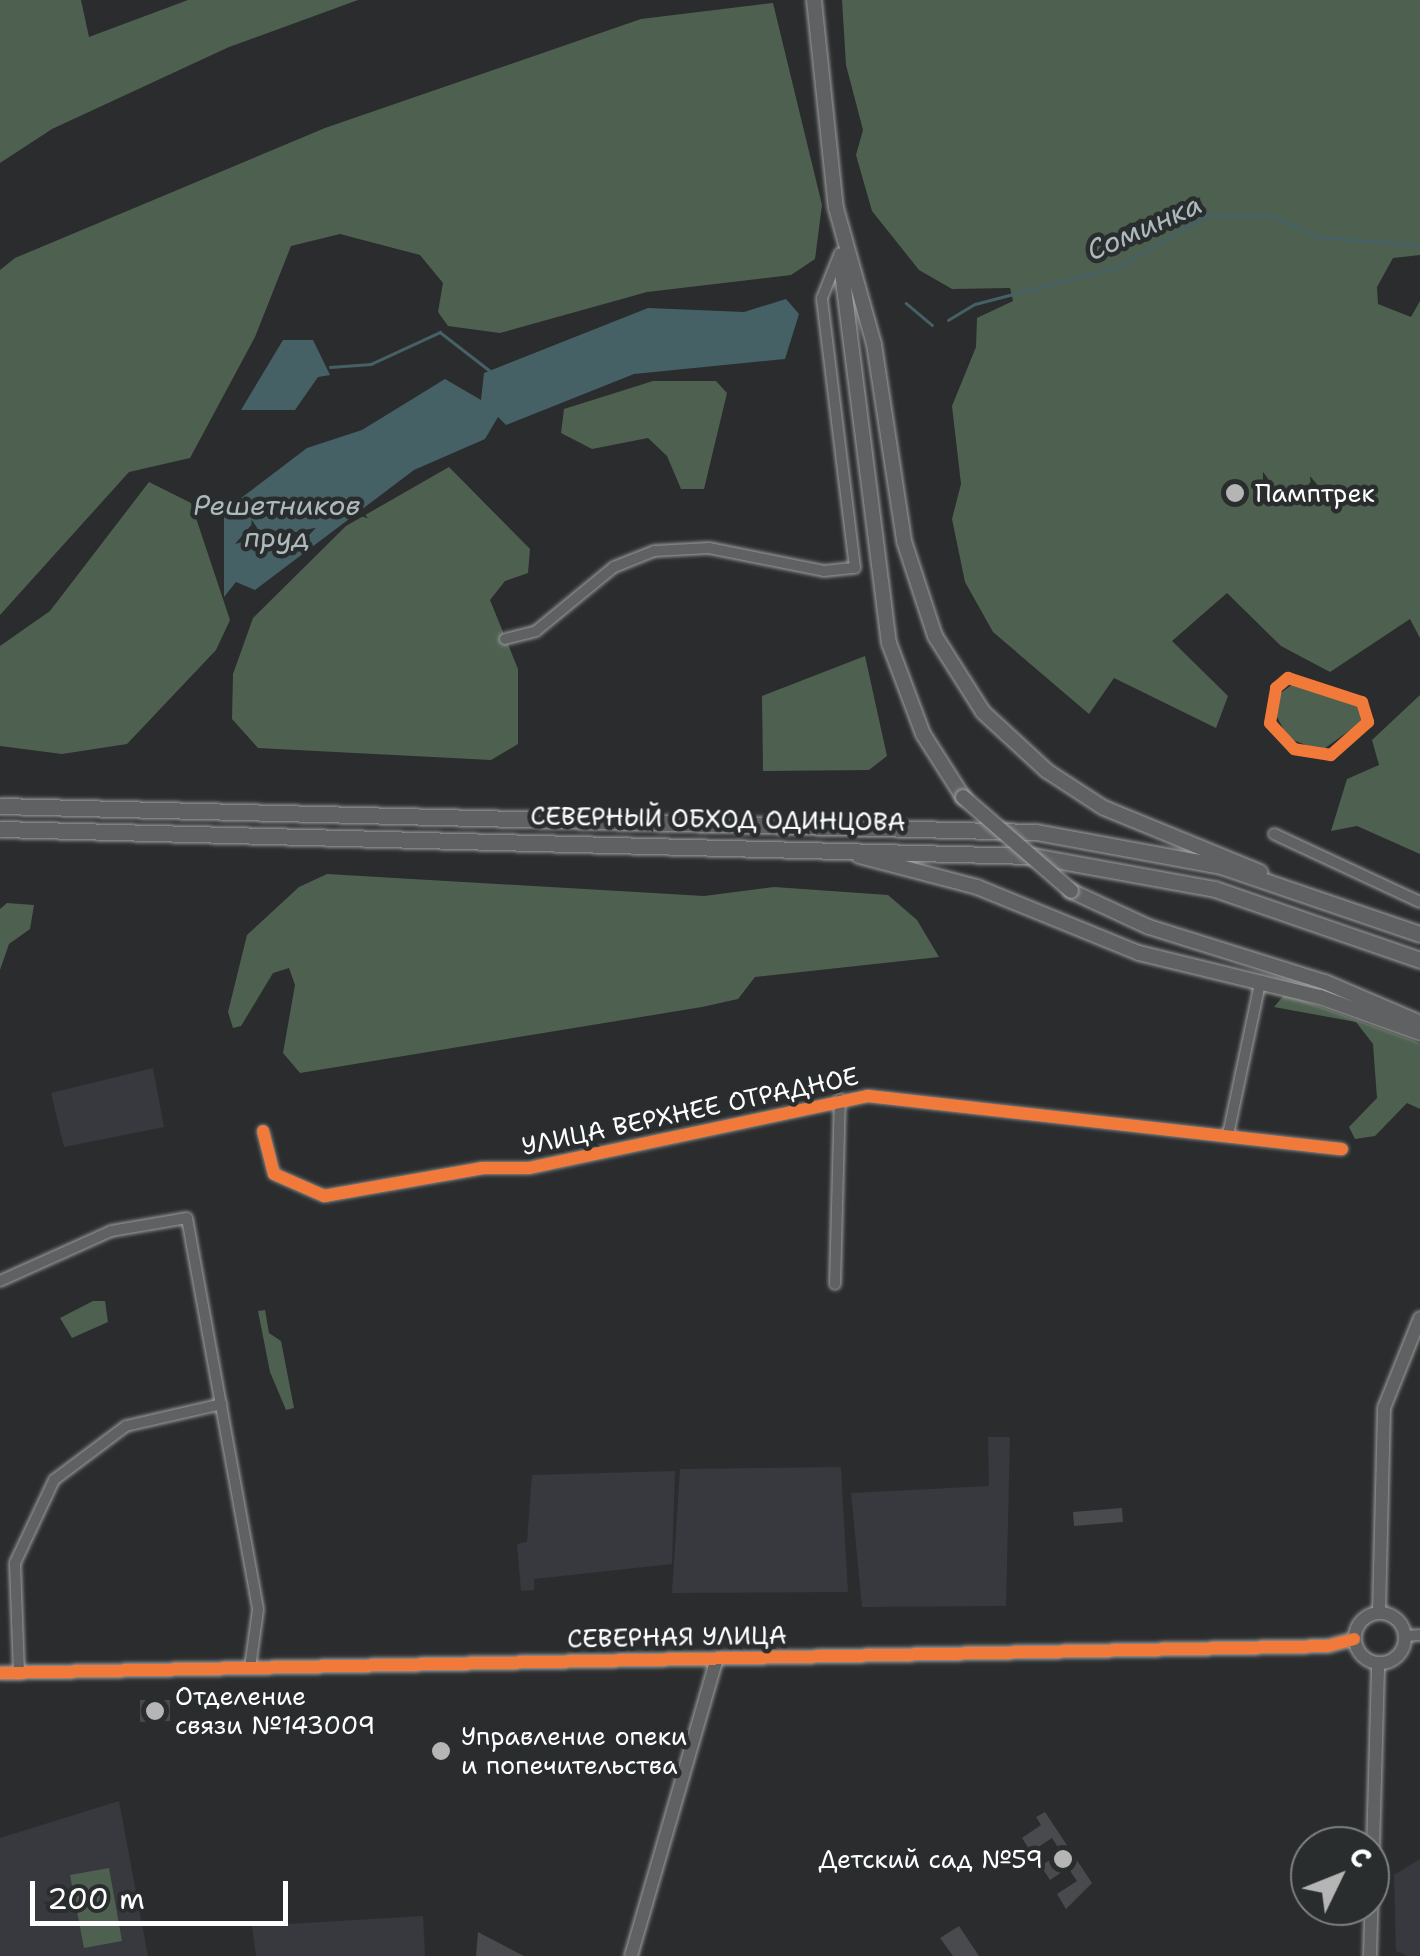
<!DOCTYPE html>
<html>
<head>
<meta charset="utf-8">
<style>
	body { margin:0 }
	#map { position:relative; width:1420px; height:1956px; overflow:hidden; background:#2b2c2d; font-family:"Shantell Sans",sans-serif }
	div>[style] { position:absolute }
	.built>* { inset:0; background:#37393f }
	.green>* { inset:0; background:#4e6150 }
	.water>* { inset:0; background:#456166 }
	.stream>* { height:2.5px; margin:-1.25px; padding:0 1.25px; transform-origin:1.25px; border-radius:1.25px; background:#456166 }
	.building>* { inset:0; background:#494a4e }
	.roads { filter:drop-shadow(0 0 2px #a0a0a0) drop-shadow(0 0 2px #a0a0a0) }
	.minor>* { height:10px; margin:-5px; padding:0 5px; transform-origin:5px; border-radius:5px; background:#606162 }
	.tertiary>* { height:12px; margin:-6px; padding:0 6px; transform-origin:6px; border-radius:6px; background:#606162 }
	.tertiary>.ring { margin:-6px; padding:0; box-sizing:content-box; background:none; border:12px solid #606162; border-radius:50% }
	.secondary>* { height:14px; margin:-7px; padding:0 7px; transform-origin:7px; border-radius:7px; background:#606162 }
	.trunk>* { height:15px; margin:-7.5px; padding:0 7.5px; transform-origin:7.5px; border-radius:7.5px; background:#606162 }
	.bridges { filter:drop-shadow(0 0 2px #a0a0a0) drop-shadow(0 0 2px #a0a0a0) }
	.secondary-bridge>* { height:14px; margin:-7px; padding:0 7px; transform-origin:7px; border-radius:7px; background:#606162 }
	.cycleway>* { height:12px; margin:-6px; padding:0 6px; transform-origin:6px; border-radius:6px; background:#f17a3a }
	.dots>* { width:28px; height:28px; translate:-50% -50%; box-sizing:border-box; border:5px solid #2a2d2e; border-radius:50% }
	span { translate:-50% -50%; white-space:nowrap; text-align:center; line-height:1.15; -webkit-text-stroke:9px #2a2d2e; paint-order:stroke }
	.poi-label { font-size:25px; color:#fff }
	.left { translate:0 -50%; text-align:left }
	.right { translate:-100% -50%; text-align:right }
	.street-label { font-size:25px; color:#fff }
	.water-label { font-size:28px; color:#adbabd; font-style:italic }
	.north { position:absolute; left:1290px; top:1826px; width:100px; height:100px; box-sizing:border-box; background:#2a2d2e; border:2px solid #7f8182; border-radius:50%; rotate:47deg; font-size:28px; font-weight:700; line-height:40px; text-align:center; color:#fff }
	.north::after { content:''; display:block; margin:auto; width:35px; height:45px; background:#b5b5b6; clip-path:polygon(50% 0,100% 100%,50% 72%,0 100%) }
	.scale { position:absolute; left:30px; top:1881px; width:258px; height:45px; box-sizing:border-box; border:5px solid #fff; border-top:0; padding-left:12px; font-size:30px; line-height:35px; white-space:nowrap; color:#fff; -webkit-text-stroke:8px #2a2d2e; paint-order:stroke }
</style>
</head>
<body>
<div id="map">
	<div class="built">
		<div style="clip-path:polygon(153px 1068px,164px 1127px,64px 1147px,51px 1093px)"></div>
		<div style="clip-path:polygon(988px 1437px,1010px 1437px,1006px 1606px,862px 1607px,851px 1493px,989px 1486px)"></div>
		<div style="clip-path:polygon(841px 1467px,848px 1592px,672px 1593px,680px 1469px)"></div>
		<div style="clip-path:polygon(675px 1471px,672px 1564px,534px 1579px,534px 1590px,521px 1591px,517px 1544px,527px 1542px,532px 1475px)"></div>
		<div style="clip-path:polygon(119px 1801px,148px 1956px,0 1956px,0 1838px)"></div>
		<div style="clip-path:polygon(1420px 1859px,1420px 1956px,1407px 1956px,1396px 1951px,1394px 1875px)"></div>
		<div style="clip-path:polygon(423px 1916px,425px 1956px,256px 1956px,252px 1926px)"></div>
	</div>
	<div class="green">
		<div style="clip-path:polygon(0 0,81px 0,89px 37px,188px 0,358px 0,229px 47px,52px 129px,0 163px)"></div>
		<div style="clip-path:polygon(842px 0,1420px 0,1420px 255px,1393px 258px,1377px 287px,1378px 304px,1411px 317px,1420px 301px,1420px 638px,1410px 619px,1330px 672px,1281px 646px,1227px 593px,1172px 641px,1228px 696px,1216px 728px,1114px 678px,1089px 714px,993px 632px,965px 582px,952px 519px,961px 484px,952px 406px,976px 347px,977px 318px,1013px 301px,1010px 288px,952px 289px,919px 270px,872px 211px,856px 155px,863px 130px,846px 65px)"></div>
		<div style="clip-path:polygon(773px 3px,822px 205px,815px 259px,791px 275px,647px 292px,500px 333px,448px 326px,438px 312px,443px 283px,420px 255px,340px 234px,291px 246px,255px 337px,190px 458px,129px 472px,0 615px,0 270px,15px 258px,325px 128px,641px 19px)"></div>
		<div style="clip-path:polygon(653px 381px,716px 381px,727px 393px,704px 489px,681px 489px,667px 456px,648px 438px,592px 449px,561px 433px,564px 409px)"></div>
		<div style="clip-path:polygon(449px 467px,530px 549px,528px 573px,505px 581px,490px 600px,518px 669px,518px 744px,491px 760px,258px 748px,232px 719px,233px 674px,253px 618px,346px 526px)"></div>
		<div style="clip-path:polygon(149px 482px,191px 503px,230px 620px,216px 650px,127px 744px,62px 754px,0 746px,0 646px,50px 611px)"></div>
		<div style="clip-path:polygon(865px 656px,887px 756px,869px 770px,763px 771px,762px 696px)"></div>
		<div style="clip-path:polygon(1293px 684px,1358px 706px,1364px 720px,1321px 751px,1288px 738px,1275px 713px,1278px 695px)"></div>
		<div style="clip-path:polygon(1420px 695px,1420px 854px,1357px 826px,1331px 831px,1347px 779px,1379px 765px,1372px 740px)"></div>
		<div style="clip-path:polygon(327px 874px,704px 896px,774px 887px,888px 895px,917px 920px,939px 957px,755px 977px,738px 999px,702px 1007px,300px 1073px,283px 1053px,295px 985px,289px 968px,273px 973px,241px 1026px,233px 1028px,228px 1012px,247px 935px,299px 887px)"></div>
		<div style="clip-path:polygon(7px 903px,34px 905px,30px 929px,9px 944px,0 970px,0 909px)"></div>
		<div style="clip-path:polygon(1285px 994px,1420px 1043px,1420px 1109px,1407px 1103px,1375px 1136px,1355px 1139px,1349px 1127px,1377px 1098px,1373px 1044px,1356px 1022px,1274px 1007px)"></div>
		<div style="clip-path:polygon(93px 1301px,105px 1301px,108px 1322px,72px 1338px,60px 1318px)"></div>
		<div style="clip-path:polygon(265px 1310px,269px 1333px,281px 1341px,294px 1408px,286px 1410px,270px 1372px,258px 1311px)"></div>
		<div style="clip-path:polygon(109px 1868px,122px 1941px,84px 1948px,70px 1875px)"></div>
	</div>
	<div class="water">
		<div style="clip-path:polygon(786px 299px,799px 314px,785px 359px,634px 374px,506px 425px,498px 417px,485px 439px,414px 470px,255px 590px,236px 582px,224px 597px,224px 511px,307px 448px,362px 430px,445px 379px,481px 400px,484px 373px,648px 308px,744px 312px)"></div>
		<div style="clip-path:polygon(283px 340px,313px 340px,330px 375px,318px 377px,295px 410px,241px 410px)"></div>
	</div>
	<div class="stream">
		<div style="left:906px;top:303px;width:34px;rotate:40deg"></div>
		<div style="left:948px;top:320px;width:31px;rotate:-31deg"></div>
		<div style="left:975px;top:304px;width:147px;rotate:-14.6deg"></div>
		<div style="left:1117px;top:267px;width:105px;rotate:-29.7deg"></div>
		<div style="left:1208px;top:215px;width:64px;rotate:0.9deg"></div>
		<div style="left:1272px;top:216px;width:51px;rotate:24.1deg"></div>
		<div style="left:1319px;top:237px;width:101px;rotate:4.5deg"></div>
		<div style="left:330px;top:367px;width:41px;rotate:-4.2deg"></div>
		<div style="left:371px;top:364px;width:76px;rotate:-24.9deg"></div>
		<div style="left:440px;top:332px;width:62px;rotate:37.8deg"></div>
	</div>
	<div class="building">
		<div style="clip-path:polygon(1122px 1508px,1123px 1522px,1074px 1526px,1073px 1512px)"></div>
		<div style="clip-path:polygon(140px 1700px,170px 1700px,170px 1721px,140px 1722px)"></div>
		<div style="clip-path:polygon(1045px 1812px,1092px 1883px,1066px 1909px,1057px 1894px,1077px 1881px,1068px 1868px,1050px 1880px,1041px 1866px,1061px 1852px,1052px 1838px,1031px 1852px,1022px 1838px,1041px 1825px,1036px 1817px)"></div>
		<div style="clip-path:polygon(959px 1926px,979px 1956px,953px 1956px,940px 1938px)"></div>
		<div style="clip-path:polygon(478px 1932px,524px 1956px,476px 1956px)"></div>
	</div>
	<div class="roads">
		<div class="minor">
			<div style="left:505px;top:639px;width:32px;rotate:-14deg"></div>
			<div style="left:536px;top:631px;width:101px;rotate:-39.4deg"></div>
			<div style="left:614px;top:567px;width:43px;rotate:-21.8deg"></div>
			<div style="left:654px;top:551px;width:55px;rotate:-3.1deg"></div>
			<div style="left:709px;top:548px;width:117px;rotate:11.3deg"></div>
			<div style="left:824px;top:571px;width:31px;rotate:-6deg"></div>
			<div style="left:855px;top:568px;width:272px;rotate:-97deg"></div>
			<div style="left:822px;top:298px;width:48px;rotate:-68.2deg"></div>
			<div style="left:1274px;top:834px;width:161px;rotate:25deg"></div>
			<div style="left:263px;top:1131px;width:44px;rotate:75.7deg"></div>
			<div style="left:274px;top:1174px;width:55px;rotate:23.7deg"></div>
			<div style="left:324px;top:1196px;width:160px;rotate:-10deg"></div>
			<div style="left:482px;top:1168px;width:47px"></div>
			<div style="left:529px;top:1168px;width:347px;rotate:-12deg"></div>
			<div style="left:868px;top:1096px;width:477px;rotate:6.4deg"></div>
			<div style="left:1228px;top:1135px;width:155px;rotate:-78.1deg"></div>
			<div style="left:0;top:1281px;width:122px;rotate:-24.2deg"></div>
			<div style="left:111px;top:1231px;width:77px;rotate:-9.7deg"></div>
			<div style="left:187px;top:1218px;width:398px;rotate:79.7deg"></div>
			<div style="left:258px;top:1610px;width:59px;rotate:97.9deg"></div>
			<div style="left:835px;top:1284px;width:185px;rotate:-88.5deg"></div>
			<div style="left:1405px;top:1636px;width:15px;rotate:-4deg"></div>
			<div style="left:19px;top:1673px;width:110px;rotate:-92.1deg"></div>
			<div style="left:15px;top:1563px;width:92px;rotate:-64.8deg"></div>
			<div style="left:54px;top:1480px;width:90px;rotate:-36.9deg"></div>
			<div style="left:126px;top:1426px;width:98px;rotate:-12.9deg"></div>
		</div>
		<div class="tertiary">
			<div class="ring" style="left:1355px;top:1613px;width:38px;height:38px"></div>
			<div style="left:1379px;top:1613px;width:205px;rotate:-88.6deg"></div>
			<div style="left:1384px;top:1408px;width:97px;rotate:-68.2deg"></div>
			<div style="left:0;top:1673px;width:1328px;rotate:-1.16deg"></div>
			<div style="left:1328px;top:1646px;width:27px;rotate:-15deg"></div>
			<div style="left:631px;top:1956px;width:309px;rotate:-73.9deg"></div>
			<div style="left:1370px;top:1956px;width:293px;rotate:-88.4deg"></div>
		</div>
		<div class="secondary">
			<div style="left:814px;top:0;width:209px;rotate:84deg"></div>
			<div style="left:836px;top:208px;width:141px;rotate:74.4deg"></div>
			<div style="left:874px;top:344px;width:199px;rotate:81.3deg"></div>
			<div style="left:904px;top:541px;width:100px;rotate:71.9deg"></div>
			<div style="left:935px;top:636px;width:90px;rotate:57.7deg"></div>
			<div style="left:983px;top:712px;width:87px;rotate:42.7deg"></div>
			<div style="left:1047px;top:771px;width:68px;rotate:33deg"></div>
			<div style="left:1104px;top:808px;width:169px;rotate:22.3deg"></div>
			<div style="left:841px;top:264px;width:382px;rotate:82.8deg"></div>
			<div style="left:889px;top:643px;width:97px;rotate:69.5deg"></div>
			<div style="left:923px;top:734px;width:75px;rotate:57.6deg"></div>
			<div style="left:859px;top:856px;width:122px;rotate:14.7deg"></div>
			<div style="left:977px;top:887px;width:175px;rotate:22.2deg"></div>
			<div style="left:1139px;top:953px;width:186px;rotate:13.7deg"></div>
			<div style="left:1320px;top:997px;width:106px;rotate:19.8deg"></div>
			<div style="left:1071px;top:891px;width:86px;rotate:24.8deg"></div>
			<div style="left:1149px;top:927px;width:184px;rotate:17.4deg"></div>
			<div style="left:1325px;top:982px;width:99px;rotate:23.2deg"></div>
		</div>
		<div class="trunk">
			<div style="left:0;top:806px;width:1036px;rotate:1.44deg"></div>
			<div style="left:1036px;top:832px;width:188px;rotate:10.4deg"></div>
			<div style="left:1221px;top:866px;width:210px;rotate:18.9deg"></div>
			<div style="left:0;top:829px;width:1033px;rotate:1.5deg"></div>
			<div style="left:1033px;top:856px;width:185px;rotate:10.3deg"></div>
			<div style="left:1215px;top:889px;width:217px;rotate:19.1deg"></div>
		</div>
	</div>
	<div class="bridges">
		<div class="secondary-bridge">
			<div style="left:963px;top:797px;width:143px;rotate:41deg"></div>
		</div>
	</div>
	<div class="cycleway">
		<div style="left:1288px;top:678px;width:78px;rotate:18deg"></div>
		<div style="left:1362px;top:702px;width:21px;rotate:73deg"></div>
		<div style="left:1368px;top:722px;width:50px;rotate:138.3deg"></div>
		<div style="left:1331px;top:755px;width:37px;rotate:-171deg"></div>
		<div style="left:1294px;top:749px;width:35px;rotate:-133deg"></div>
		<div style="left:1270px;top:723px;width:36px;rotate:-80deg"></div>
		<div style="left:1276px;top:688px;width:16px;rotate:-40deg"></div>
		<div style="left:263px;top:1131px;width:44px;rotate:75.7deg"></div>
		<div style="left:274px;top:1174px;width:55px;rotate:23.7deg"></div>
		<div style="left:324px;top:1196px;width:160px;rotate:-10deg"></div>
		<div style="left:482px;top:1168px;width:47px"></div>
		<div style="left:529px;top:1168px;width:347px;rotate:-12deg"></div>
		<div style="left:868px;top:1096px;width:477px;rotate:6.4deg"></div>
		<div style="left:0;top:1673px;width:1328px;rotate:-1.16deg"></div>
		<div style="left:1328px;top:1646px;width:27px;rotate:-15deg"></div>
	</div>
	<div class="dots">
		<div style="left:1235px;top:493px;background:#b5b5b6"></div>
		<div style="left:155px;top:1711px;background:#b5b5b6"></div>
		<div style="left:441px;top:1751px;background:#b5b5b6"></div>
		<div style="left:1063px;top:1859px;background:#b5b5b6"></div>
	</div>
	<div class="poi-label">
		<span class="left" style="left:1255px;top:493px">Памптрек</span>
		<span class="left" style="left:175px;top:1711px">Отделение<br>связи №143009</span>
		<span class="left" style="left:461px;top:1751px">Управление опеки<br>и попечительства</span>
		<span class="right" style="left:1043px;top:1859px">Детский сад №59</span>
	</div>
	<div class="street-label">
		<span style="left:718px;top:819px;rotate:1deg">СЕВЕРНЫЙ ОБХОД ОДИНЦОВА</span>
		<span style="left:690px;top:1111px;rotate:-12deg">УЛИЦА ВЕРХНЕЕ ОТРАДНОЕ</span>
		<span style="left:677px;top:1637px;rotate:-1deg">СЕВЕРНАЯ УЛИЦА</span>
	</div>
	<div class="water-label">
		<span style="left:1144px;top:227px;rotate:-24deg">Соминка</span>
		<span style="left:277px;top:521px">Решетников<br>пруд</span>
	</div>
	<div class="north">С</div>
	<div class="scale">200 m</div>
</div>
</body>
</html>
